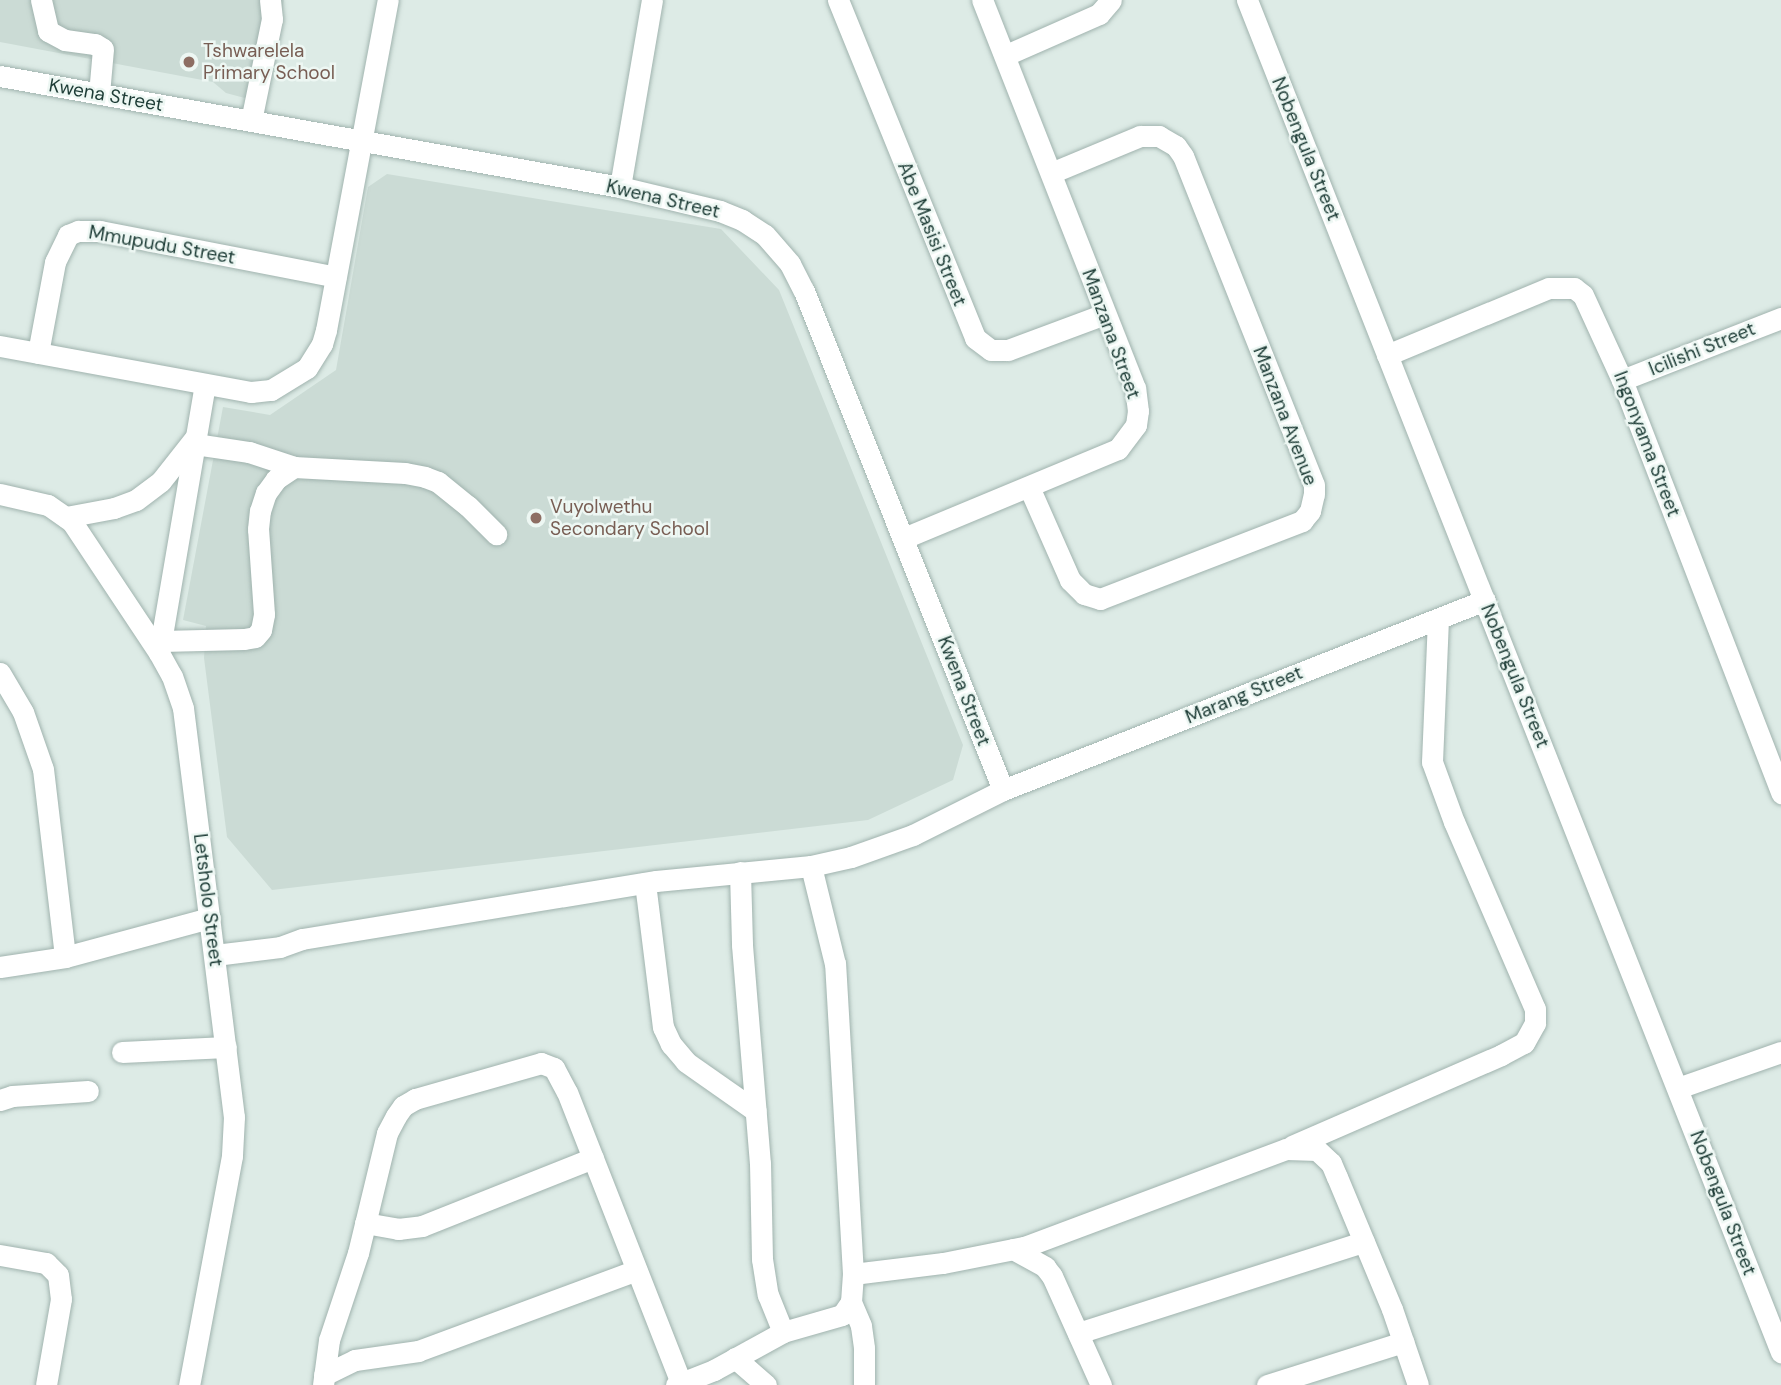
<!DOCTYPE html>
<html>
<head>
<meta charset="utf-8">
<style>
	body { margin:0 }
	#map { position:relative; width:1781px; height:1385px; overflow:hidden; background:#ddebe6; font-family:"DM Sans",sans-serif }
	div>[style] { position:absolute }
	.built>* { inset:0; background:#cbdbd5 }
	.roads { filter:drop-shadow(0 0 2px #a0b3ae) drop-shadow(0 0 2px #a0b3ae) }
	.minor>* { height:21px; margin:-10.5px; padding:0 10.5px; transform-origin:10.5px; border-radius:10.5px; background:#fff }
	.dots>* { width:19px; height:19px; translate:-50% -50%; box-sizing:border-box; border:4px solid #edf7f3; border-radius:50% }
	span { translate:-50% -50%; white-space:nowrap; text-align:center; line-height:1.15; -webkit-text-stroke:5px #edf7f3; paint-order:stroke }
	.education-label { font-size:19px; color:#785e54 }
	.left { translate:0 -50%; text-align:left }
	.street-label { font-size:19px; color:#1d3c36 }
</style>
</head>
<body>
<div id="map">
	<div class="built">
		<div style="clip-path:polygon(0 0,284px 0,264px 103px,226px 93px,213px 82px,0 42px)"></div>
		<div style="clip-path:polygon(387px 174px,721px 229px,779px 290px,963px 745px,953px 780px,868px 820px,272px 890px,227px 837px,204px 658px,206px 626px,183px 620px,223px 407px,270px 415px,336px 370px,368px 187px)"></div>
	</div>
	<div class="roads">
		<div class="minor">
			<div style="left:41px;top:0;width:32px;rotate:77deg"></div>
			<div style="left:48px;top:31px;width:19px;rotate:28deg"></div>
			<div style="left:65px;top:40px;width:30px;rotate:8deg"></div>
			<div style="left:95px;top:44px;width:9px;rotate:32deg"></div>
			<div style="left:103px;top:49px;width:45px;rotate:95.1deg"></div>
			<div style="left:838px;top:0;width:365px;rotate:67.9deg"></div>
			<div style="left:975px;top:338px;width:20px;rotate:37deg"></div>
			<div style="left:991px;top:350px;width:17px"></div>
			<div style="left:1008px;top:350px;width:103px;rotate:-20.4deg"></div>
			<div style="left:1247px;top:0;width:1454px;rotate:68.45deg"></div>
			<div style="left:1006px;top:55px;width:102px;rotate:-23.8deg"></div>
			<div style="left:1099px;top:14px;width:18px;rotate:-49deg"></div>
			<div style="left:0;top:76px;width:630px;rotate:10.15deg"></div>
			<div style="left:620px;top:187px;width:103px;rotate:13.5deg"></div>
			<div style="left:720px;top:211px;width:24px;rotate:22deg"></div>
			<div style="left:742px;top:220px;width:27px;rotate:33deg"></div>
			<div style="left:765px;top:235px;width:38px;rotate:49deg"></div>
			<div style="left:790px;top:264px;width:30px;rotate:63deg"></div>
			<div style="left:804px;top:291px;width:537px;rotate:68.26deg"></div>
			<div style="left:251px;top:121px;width:104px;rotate:-78.4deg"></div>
			<div style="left:272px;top:19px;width:19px;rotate:-96deg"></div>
			<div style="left:620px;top:187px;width:190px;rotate:-80.3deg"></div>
			<div style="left:0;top:346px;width:255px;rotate:10.4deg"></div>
			<div style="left:251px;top:392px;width:20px;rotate:-6deg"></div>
			<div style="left:271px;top:390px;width:42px;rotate:-31.4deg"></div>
			<div style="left:307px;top:368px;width:28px;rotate:-58deg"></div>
			<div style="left:322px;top:344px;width:15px;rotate:-74deg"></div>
			<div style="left:326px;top:330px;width:336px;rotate:-79.4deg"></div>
			<div style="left:38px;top:353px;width:93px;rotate:-79.4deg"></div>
			<div style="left:55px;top:262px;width:30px;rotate:-64deg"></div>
			<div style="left:68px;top:235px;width:11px;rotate:-22deg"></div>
			<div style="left:78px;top:231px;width:22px"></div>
			<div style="left:100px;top:231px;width:240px;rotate:11deg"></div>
			<div style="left:1387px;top:355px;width:175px;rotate:-22.5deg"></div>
			<div style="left:1549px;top:288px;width:25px"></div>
			<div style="left:1574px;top:288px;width:11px;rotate:38deg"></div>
			<div style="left:1583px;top:295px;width:94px;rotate:65.4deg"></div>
			<div style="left:1622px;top:380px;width:443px;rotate:68.9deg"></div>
			<div style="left:1622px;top:380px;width:171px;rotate:-21.3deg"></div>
			<div style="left:195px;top:444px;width:55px;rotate:8.4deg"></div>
			<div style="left:249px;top:452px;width:47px;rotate:18.4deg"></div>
			<div style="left:1029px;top:487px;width:102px;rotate:66.2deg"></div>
			<div style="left:1070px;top:580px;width:20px;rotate:45deg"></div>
			<div style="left:1084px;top:594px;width:17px;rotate:17deg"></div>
			<div style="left:1100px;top:599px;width:217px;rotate:-21.1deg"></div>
			<div style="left:1302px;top:521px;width:13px;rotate:-51deg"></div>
			<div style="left:1310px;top:511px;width:17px;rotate:-77deg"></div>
			<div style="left:1314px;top:494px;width:9px;rotate:-90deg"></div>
			<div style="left:1314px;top:485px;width:354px;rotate:-111.7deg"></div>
			<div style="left:1183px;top:156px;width:12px;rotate:-125deg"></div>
			<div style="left:1176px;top:146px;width:20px;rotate:-150deg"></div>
			<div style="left:1159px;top:136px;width:19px;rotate:180deg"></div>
			<div style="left:1140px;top:136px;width:96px;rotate:157.4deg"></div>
			<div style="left:0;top:494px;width:49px;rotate:12.9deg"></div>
			<div style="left:48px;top:505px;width:29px;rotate:35deg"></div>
			<div style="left:72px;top:522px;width:157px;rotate:56.4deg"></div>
			<div style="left:159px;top:653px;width:26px;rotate:61deg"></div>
			<div style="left:172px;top:676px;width:34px;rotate:71deg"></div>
			<div style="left:183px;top:708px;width:412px;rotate:82.9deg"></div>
			<div style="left:234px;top:1117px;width:39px;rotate:93deg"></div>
			<div style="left:232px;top:1156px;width:233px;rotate:100.6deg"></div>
			<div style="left:66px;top:517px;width:49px;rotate:-10.6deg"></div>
			<div style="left:114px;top:508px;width:23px;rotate:-20deg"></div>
			<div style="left:136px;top:500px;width:31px;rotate:-37deg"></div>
			<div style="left:161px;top:481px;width:55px;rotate:-51.7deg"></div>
			<div style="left:904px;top:538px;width:232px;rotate:-22.6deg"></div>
			<div style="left:1118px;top:449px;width:30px;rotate:-53deg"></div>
			<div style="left:1136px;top:425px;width:14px;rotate:-82deg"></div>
			<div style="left:1138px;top:411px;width:23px;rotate:-97deg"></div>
			<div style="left:1135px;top:388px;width:417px;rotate:-111.5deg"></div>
			<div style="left:161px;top:641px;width:83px;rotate:-1.4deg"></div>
			<div style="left:244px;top:639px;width:11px;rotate:-10deg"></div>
			<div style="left:255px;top:637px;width:9px;rotate:-49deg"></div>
			<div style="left:261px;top:630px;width:16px;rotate:-79deg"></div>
			<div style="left:264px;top:614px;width:85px;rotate:-94deg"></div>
			<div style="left:258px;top:529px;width:18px;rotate:-84deg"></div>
			<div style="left:260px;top:511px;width:19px;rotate:-72deg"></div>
			<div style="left:266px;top:493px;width:17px;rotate:-54deg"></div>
			<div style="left:276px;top:479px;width:22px;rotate:-34deg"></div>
			<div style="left:294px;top:467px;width:111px;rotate:3.1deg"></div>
			<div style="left:405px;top:473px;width:20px;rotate:11deg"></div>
			<div style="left:425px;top:477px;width:14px;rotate:21deg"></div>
			<div style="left:438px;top:482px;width:38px;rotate:39deg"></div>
			<div style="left:468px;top:506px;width:40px;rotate:45deg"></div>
			<div style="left:159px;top:653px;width:272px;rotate:-80.3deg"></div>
			<div style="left:0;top:673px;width:45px;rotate:59.5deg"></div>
			<div style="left:23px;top:712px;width:60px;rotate:70.7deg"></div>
			<div style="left:43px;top:769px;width:189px;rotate:83.3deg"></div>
			<div style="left:740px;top:872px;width:73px;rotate:88.4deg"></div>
			<div style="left:742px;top:945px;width:219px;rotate:85.3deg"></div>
			<div style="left:760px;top:1163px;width:96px;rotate:88.8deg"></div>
			<div style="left:762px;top:1259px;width:36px;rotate:81deg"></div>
			<div style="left:768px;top:1295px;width:40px;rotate:68deg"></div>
			<div style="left:645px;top:883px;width:145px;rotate:82.9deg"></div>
			<div style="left:663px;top:1027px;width:19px;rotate:65deg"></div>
			<div style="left:671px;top:1044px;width:23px;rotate:50deg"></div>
			<div style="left:686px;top:1062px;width:85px;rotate:35deg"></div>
			<div style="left:215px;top:955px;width:65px;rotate:-7deg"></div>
			<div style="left:280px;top:947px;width:23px;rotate:-20deg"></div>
			<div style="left:302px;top:939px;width:359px;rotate:-9.3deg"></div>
			<div style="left:656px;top:881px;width:156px;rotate:-5.5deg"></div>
			<div style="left:811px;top:866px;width:41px;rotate:-12.7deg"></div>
			<div style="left:851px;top:857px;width:66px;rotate:-19.5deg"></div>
			<div style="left:913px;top:835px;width:101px;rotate:-26.6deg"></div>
			<div style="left:1003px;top:790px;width:518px;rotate:-21.51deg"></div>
			<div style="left:0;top:967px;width:66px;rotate:-8.7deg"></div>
			<div style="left:65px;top:957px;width:150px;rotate:-15.1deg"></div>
			<div style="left:122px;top:1052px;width:104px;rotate:-2.8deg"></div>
			<div style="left:1678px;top:1088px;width:109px;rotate:-19.3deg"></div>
			<div style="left:0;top:1100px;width:13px;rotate:-18deg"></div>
			<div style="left:12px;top:1096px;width:76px;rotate:-3.8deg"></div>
			<div style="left:1292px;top:1146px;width:228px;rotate:-23.5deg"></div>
			<div style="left:1501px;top:1055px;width:26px;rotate:-28deg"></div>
			<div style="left:1524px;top:1043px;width:23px;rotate:-61deg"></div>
			<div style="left:1535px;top:1023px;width:14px;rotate:-90deg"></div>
			<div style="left:1535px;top:1009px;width:204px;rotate:-113.4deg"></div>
			<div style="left:1454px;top:822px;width:64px;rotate:-110.1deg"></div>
			<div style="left:1432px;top:762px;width:143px;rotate:-87.6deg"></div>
			<div style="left:365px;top:1223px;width:34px;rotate:10deg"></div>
			<div style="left:398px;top:1229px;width:24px;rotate:-7deg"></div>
			<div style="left:422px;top:1226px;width:184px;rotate:-21.7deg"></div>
			<div style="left:1013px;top:1249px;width:37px;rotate:29deg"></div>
			<div style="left:1045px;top:1267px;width:11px;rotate:52deg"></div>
			<div style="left:1052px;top:1276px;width:120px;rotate:65.8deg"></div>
			<div style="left:0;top:1255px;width:47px;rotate:9.9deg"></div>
			<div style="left:46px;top:1263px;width:17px;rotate:45deg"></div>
			<div style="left:58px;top:1275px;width:24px;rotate:83deg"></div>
			<div style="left:61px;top:1299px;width:87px;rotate:99.9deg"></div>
			<div style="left:853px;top:1274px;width:91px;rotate:-7deg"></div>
			<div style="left:943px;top:1263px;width:83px;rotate:-11.2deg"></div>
			<div style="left:1024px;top:1247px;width:280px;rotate:-20.5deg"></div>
			<div style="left:1286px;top:1149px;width:31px;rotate:2deg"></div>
			<div style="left:1317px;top:1150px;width:19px;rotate:43deg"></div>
			<div style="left:1331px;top:1163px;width:15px;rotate:67deg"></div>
			<div style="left:1337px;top:1177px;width:143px;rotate:67.4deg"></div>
			<div style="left:1392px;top:1309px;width:80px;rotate:71.1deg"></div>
			<div style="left:851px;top:1302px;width:26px;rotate:67deg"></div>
			<div style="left:861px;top:1326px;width:22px;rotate:82deg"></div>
			<div style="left:864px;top:1348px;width:37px;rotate:90deg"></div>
			<div style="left:1078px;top:1333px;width:300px;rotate:-17.7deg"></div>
			<div style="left:735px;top:1358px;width:41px;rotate:41.1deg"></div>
			<div style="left:324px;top:1375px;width:34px;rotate:-26deg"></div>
			<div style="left:355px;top:1360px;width:64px;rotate:-8.1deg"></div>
			<div style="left:418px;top:1351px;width:233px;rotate:-20.3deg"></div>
			<div style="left:323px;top:1385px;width:45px;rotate:-82.4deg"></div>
			<div style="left:329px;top:1340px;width:92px;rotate:-71.6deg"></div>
			<div style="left:358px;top:1253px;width:123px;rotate:-76.4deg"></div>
			<div style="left:387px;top:1133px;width:19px;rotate:-62deg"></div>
			<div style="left:396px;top:1116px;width:12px;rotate:-55deg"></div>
			<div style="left:403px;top:1106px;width:14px;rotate:-30deg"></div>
			<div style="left:415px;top:1099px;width:131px;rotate:-15.9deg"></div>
			<div style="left:541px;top:1063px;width:14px;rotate:21deg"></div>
			<div style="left:554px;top:1068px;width:27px;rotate:62deg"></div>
			<div style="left:567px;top:1092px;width:313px;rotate:68.6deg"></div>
			<div style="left:676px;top:1385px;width:41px;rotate:-21.5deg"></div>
			<div style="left:714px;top:1370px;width:79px;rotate:-28.8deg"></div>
			<div style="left:783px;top:1332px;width:61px;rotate:-16.1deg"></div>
			<div style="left:842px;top:1315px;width:16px;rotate:-55deg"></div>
			<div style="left:851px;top:1302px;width:28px;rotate:-86deg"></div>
			<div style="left:853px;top:1274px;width:311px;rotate:-93.3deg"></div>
			<div style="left:835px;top:964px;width:101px;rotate:-103.8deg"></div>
			<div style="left:1267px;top:1385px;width:143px;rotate:-17.5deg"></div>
		</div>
	</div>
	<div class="dots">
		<div style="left:189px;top:62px;background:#8d6e63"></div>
		<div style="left:536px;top:518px;background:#8d6e63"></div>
	</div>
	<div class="education-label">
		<span class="left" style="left:203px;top:62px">Tshwarelela<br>Primary School</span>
		<span class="left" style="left:550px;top:518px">Vuyolwethu<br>Secondary School</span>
	</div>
	<div class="street-label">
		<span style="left:106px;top:95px;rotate:10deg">Kwena Street</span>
		<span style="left:1306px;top:149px;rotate:68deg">Nobengula Street</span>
		<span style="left:663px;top:199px;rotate:13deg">Kwena Street</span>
		<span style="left:932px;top:234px;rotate:68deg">Abe Masisi Street</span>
		<span style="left:162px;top:245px;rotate:10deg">Mmupudu Street</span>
		<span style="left:1111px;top:334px;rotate:70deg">Manzana Street</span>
		<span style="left:1702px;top:349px;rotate:-22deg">Icilishi Street</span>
		<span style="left:1285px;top:416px;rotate:69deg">Manzana Avenue</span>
		<span style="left:1647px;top:444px;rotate:69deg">Ingonyama Street</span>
		<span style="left:1515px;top:676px;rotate:68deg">Nobengula Street</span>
		<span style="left:964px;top:691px;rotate:69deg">Kwena Street</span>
		<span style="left:1244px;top:695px;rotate:-22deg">Marang Street</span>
		<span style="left:208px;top:900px;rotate:83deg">Letsholo Street</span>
		<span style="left:1723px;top:1203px;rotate:69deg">Nobengula Street</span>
	</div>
</div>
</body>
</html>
